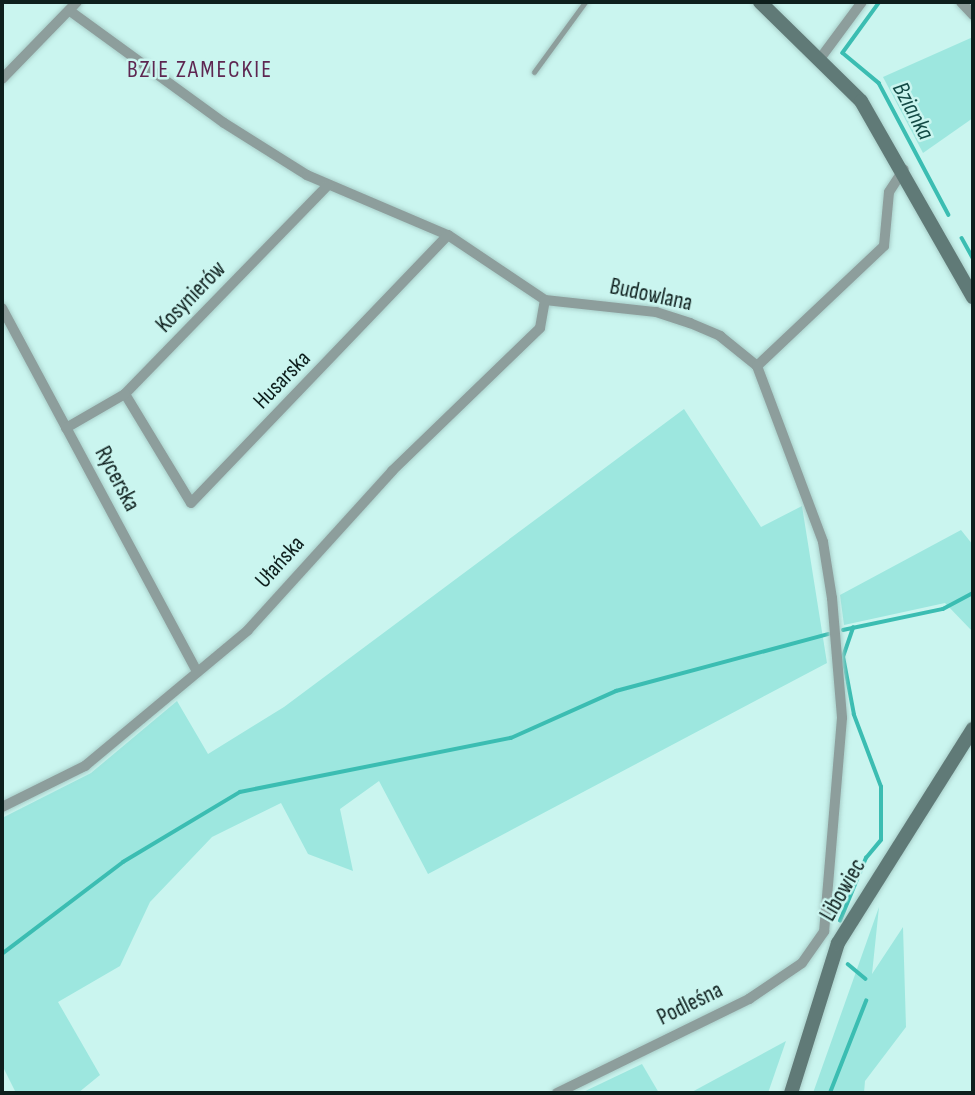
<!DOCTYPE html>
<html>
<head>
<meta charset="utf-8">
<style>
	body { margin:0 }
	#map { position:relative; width:975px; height:1095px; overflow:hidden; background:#caf5ef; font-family:"Sofia Sans Condensed",sans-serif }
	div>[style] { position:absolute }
	.green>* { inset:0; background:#9de7df }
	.stream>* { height:3.5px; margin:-1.75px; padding:0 1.75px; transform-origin:1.75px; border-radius:1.75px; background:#3bbdb2 }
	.roads { filter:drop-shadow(0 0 2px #a8cec9) drop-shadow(0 0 2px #a8cec9) }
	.lane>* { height:5px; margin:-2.5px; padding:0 2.5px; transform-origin:2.5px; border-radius:2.5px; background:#8d9e9c }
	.street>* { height:10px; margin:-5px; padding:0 5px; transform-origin:5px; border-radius:5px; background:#8d9e9c }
	.secondary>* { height:14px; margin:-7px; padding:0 7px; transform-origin:7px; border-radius:7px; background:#607a77 }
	span { translate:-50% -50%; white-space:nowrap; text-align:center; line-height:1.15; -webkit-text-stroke:5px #caf5ef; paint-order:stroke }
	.street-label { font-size:23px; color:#0e1f1d }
	.neighbourhood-label { font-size:24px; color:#5e2651; letter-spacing:2px }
	.water-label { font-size:24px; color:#144b46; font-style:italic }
	.frame { position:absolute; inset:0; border:4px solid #0e1f1d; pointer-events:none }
</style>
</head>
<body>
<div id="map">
	<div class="green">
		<div style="clip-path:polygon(973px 37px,973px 118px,923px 153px,883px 77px)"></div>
		<div style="clip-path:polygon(684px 409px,761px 527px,802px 506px,827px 663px,428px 874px,379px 781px,340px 809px,353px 871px,308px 854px,281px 803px,212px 837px,150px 902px,120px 966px,58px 1002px,100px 1075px,78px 1093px,16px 1093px,2px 1065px,2px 818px,91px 773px,177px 701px,208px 754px,284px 707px)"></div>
		<div style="clip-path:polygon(961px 530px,973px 545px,973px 632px,945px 603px,844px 625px,840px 595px)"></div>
		<div style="clip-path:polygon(879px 907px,872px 974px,903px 927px,906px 1027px,865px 1081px,864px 1093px,813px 1093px)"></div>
		<div style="clip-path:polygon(786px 1041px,768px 1093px,690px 1093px)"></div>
		<div style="clip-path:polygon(642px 1064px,659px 1093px,581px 1093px)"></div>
	</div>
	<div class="stream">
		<div style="left:880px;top:2px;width:63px;rotate:126deg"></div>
		<div style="left:843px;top:53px;width:47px;rotate:39.8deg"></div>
		<div style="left:879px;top:83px;width:149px;rotate:62.1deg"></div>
		<div style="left:962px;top:238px;width:23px;rotate:61deg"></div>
		<div style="left:843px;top:630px;width:102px;rotate:-11.9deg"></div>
		<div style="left:943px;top:609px;width:34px;rotate:-28deg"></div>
		<div style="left:840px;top:921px;width:68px;rotate:-67.6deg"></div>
		<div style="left:866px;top:858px;width:23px;rotate:-50deg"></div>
		<div style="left:881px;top:840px;width:53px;rotate:-90deg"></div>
		<div style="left:881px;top:787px;width:77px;rotate:-110.6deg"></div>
		<div style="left:854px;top:715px;width:59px;rotate:-100.7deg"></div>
		<div style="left:843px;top:657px;width:31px;rotate:-71deg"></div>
		<div style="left:2px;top:954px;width:152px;rotate:-37.2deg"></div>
		<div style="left:123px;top:862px;width:136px;rotate:-30.9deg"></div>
		<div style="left:240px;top:792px;width:276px;rotate:-11.3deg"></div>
		<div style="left:511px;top:738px;width:115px;rotate:-24.1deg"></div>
		<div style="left:616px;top:691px;width:220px;rotate:-15deg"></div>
		<div style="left:848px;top:964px;width:23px;rotate:40deg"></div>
		<div style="left:830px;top:1093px;width:99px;rotate:-68.6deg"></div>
	</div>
	<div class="roads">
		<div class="lane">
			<div style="left:534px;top:72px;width:87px;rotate:-53.9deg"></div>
		</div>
		<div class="street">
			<div style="left:961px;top:2px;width:18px;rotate:47deg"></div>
			<div style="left:70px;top:11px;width:190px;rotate:36deg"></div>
			<div style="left:224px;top:123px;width:98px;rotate:32.1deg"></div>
			<div style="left:307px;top:175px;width:153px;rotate:23.1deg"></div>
			<div style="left:448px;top:235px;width:117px;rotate:33.8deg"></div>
			<div style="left:545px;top:300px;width:112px;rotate:6.2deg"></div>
			<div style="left:656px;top:312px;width:36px;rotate:18deg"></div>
			<div style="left:690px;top:323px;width:33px;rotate:23deg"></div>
			<div style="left:720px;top:336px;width:48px;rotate:39deg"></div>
			<div style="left:757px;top:366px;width:188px;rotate:69.4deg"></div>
			<div style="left:823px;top:542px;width:57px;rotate:80.9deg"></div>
			<div style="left:832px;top:598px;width:120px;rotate:85.2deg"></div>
			<div style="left:842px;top:718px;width:214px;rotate:94.8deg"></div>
			<div style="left:822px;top:56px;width:67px;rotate:-53.5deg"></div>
			<div style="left:2px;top:79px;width:107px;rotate:-45.8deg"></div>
			<div style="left:328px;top:185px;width:291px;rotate:134.2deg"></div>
			<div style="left:125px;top:394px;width:127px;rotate:58.8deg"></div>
			<div style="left:191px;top:503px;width:371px;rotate:-46.2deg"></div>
			<div style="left:2px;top:308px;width:411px;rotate:61.8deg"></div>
			<div style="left:757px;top:366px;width:175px;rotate:-43.4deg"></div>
			<div style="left:884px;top:246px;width:54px;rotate:-84.7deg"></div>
			<div style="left:889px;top:192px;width:27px;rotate:-57deg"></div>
			<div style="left:66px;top:428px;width:68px;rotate:-30deg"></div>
			<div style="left:2px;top:807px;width:93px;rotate:-26.3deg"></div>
			<div style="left:85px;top:766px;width:212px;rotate:-39.8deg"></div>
			<div style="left:248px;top:630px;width:215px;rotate:-47.8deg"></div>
			<div style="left:392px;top:471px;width:206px;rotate:-44deg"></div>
			<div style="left:540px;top:328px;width:28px;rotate:-80deg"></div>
			<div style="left:557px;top:1093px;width:214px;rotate:-26.1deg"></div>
			<div style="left:749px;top:999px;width:64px;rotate:-34.2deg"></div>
			<div style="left:802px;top:963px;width:39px;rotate:-55deg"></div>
		</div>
		<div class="secondary">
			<div style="left:760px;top:2px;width:141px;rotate:44.4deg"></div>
			<div style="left:861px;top:101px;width:226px;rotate:60.3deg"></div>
			<div style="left:791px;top:1093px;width:157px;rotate:-72.6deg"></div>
			<div style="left:838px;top:943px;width:253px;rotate:-57.8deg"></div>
		</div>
	</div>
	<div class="street-label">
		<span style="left:651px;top:295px;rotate:12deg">Budowlana</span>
		<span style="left:191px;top:297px;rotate:-46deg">Kosynierów</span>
		<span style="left:282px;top:380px;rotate:-46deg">Husarska</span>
		<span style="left:117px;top:479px;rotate:62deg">Rycerska</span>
		<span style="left:280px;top:562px;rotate:-48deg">Ułańska</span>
		<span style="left:843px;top:890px;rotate:-60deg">Libowiec</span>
		<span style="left:690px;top:1004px;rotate:-26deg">Podleśna</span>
	</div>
	<div class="neighbourhood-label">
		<span style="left:200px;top:70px">BZIE ZAMECKIE</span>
	</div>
	<div class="water-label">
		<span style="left:913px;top:111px;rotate:62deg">Bzianka</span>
	</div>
	<div class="frame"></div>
</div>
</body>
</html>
